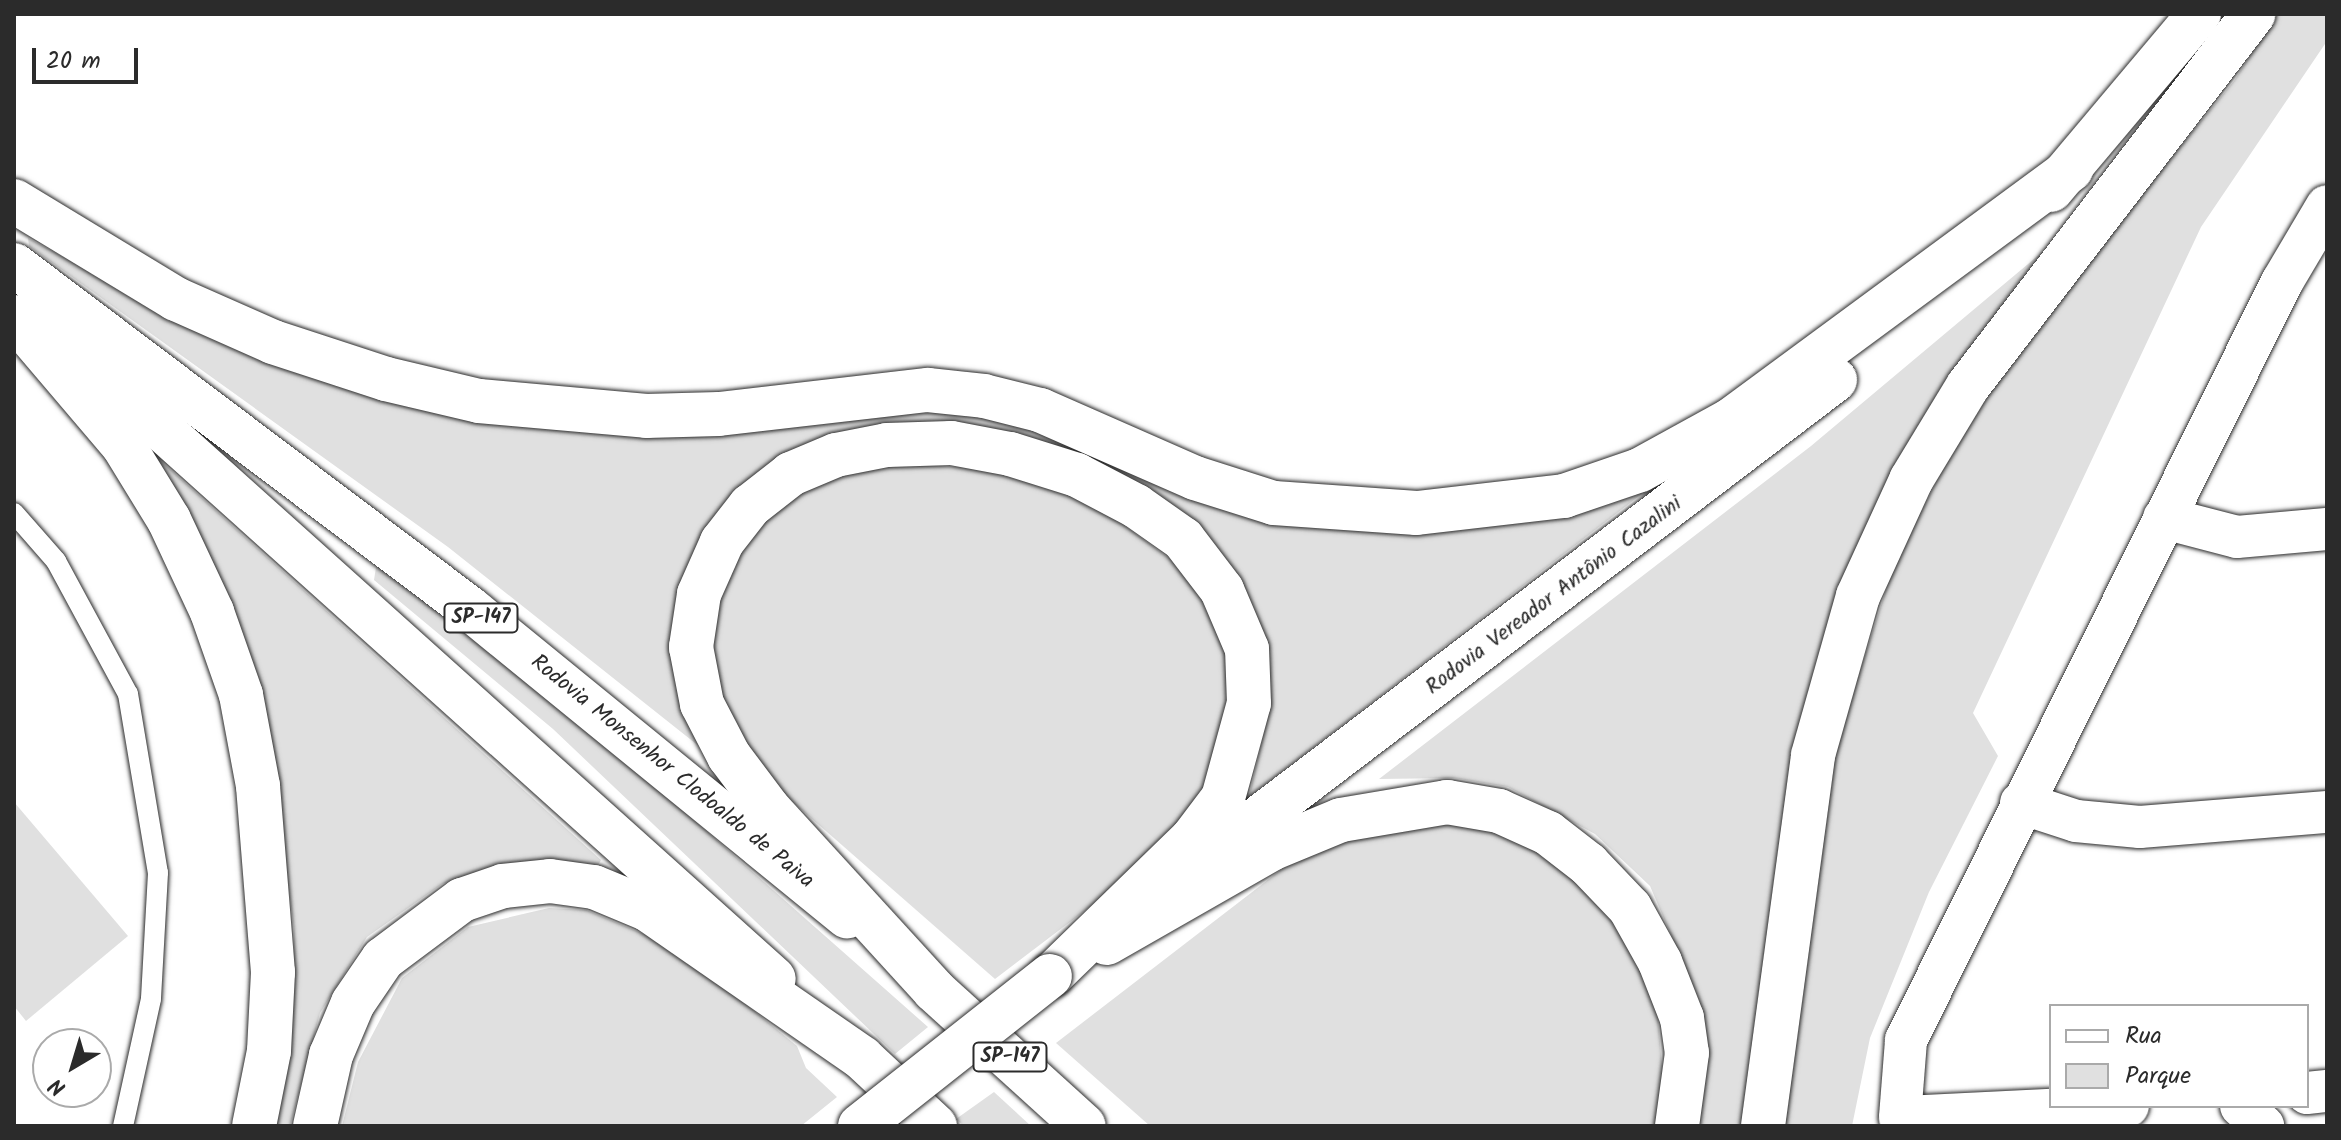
<!DOCTYPE html>
<html>
<head>
<meta charset="utf-8">
<style>
	body { margin:0 }
	#map { position:relative; width:2341px; height:1140px; overflow:hidden; background:#fff; font-family:Kalam,sans-serif }
	div>[style] { position:absolute }
	.green>* { inset:0; background:#e0e0e0 }
	.roads { filter:drop-shadow(0 0 2px #2b2b2b) drop-shadow(0 0 2px #2b2b2b) }
	.service>* { height:20px; margin:-10px; padding:0 10px; transform-origin:10px; border-radius:10px; background:#fff }
	.minor>* { height:42px; margin:-21px; padding:0 21px; transform-origin:21px; border-radius:21px; background:#fff }
	.primary>* { height:44px; margin:-22px; padding:0 22px; transform-origin:22px; border-radius:22px; background:#fff }
	.trunk>* { height:44px; margin:-22px; padding:0 22px; transform-origin:22px; border-radius:22px; background:#fff }
	.motorway>* { height:44px; margin:-22px; padding:0 22px; transform-origin:22px; border-radius:22px; background:#fff }
	.bridges { filter:drop-shadow(0 0 2px #2b2b2b) drop-shadow(0 0 2px #2b2b2b) }
	.trunk-bridge>* { height:44px; margin:-22px; padding:0 22px; transform-origin:22px; border-radius:22px; background:#fff }
	span { translate:-50% -50%; white-space:nowrap; text-align:center; line-height:1.15; -webkit-text-stroke:6px #fff; paint-order:stroke }
	.shield-label span { padding:2px 6px; background:#fff; border:2px solid; border-radius:6px; -webkit-text-stroke-width:0 }
	.shield-label { font-size:20px; color:#2b2b2b; font-weight:700 }
	.street-label { font-size:22px; color:#2b2b2b }
	.frame { position:absolute; inset:0; border:16px solid #2b2b2b; pointer-events:none }
	.legend { position:absolute; left:2049px; top:1004px; width:260px; height:104px; box-sizing:border-box; background:#fff; border:2px solid #aaa; margin:0; padding:10px 14px; list-style:none; font-size:24px; color:#2b2b2b }
	.legend li { display:flex; align-items:center; gap:16px; height:40px }
	.legend b { width:40px; border:2px solid #aaa }
	.north { position:absolute; left:32px; top:1028px; width:80px; height:80px; box-sizing:border-box; background:#fff; border:2px solid #aaa; border-radius:50%; rotate:218deg; font-size:22px; font-weight:700; line-height:32px; text-align:center; color:#2b2b2b }
	.north::after { content:''; display:block; margin:auto; width:28px; height:36px; background:#2b2b2b; clip-path:polygon(50% 0,100% 100%,50% 72%,0 100%) }
	.scale { position:absolute; left:32px; top:48px; width:106px; height:36px; box-sizing:border-box; border:4px solid #2b2b2b; border-top:0; padding-left:10px; font-size:24px; line-height:28px; white-space:nowrap; color:#2b2b2b; -webkit-text-stroke:6px #fff; paint-order:stroke }
</style>
</head>
<body>
<div id="map">
	<div class="green">
		<div style="clip-path:polygon(2277px 14px,2327px 14px,2327px 41px,2201px 227px,1973px 713px,1998px 756px,1929px 892px,1870px 1038px,1852px 1126px,1783px 1126px,1831px 762px,1894px 565px,1963px 429px,2060px 294px,2234px 81px)"></div>
		<div style="clip-path:polygon(28px 238px,185px 323px,328px 383px,976px 414px,1016px 421px,1228px 509px,1652px 486px,1249px 797px,1268px 714px,1249px 598px,980px 428px,716px 518px,700px 747px,448px 547px,29px 246px)"></div>
		<div style="clip-path:polygon(2047px 248px,1908px 450px,1747px 1126px,1699px 1126px,1707px 1057px,1700px 1002px,1650px 886px,1595px 834px,1508px 787px,1454px 778px,1379px 779px,1811px 446px)"></div>
		<div style="clip-path:polygon(150px 451px,601px 860px,597px 867px,493px 867px,442px 884px,367px 937px,320px 1013px,290px 1126px,275px 1126px,294px 988px,294px 928px,268px 732px)"></div>
		<div style="clip-path:polygon(890px 463px,991px 469px,1041px 482px,1099px 507px,1185px 570px,1211px 609px,1224px 646px,1232px 685px,1214px 780px,1158px 855px,995px 979px,779px 790px,723px 708px,711px 666px,711px 621px,724px 577px,771px 510px,843px 471px)"></div>
		<div style="clip-path:polygon(377px 561px,607px 743px,928px 1027px,895px 1054px,553px 729px,374px 580px)"></div>
		<div style="clip-path:polygon(14px 802px,128px 936px,26px 1021px,14px 1006px)"></div>
		<div style="clip-path:polygon(1440px 822px,1491px 830px,1544px 854px,1616px 918px,1657px 1008px,1663px 1079px,1656px 1126px,1150px 1126px,1056px 1043px,1282px 869px,1334px 843px)"></div>
		<div style="clip-path:polygon(549px 908px,586px 910px,677px 948px,797px 1046px,806px 1068px,837px 1097px,801px 1126px,342px 1126px,358px 1062px,402px 978px,468px 927px)"></div>
		<div style="clip-path:polygon(994px 1092px,1031px 1126px,964px 1126px,956px 1119px)"></div>
	</div>
	<div class="roads">
		<div class="service">
			<div style="left:14px;top:513px;width:64px;rotate:48.8deg"></div>
			<div style="left:56px;top:561px;width:151px;rotate:61.6deg"></div>
			<div style="left:128px;top:694px;width:181px;rotate:80.5deg"></div>
			<div style="left:158px;top:873px;width:126px;rotate:93.2deg"></div>
			<div style="left:151px;top:999px;width:130px;rotate:102.4deg"></div>
		</div>
		<div class="minor">
			<div style="left:2164px;top:518px;width:75px;rotate:14.6deg"></div>
			<div style="left:2237px;top:537px;width:90px;rotate:-5.1deg"></div>
			<div style="left:2021px;top:803px;width:58px;rotate:18.1deg"></div>
			<div style="left:2076px;top:821px;width:64px;rotate:5.4deg"></div>
			<div style="left:2140px;top:827px;width:188px;rotate:-4.6deg"></div>
			<div style="left:2307px;top:1093px;width:20px;rotate:-6deg"></div>
			<div style="left:2128px;top:1106px;width:228px;rotate:177.2deg"></div>
			<div style="left:1900px;top:1117px;width:77px;rotate:-85.5deg"></div>
			<div style="left:1906px;top:1040px;width:846px;rotate:-63.62deg"></div>
			<div style="left:2282px;top:282px;width:88px;rotate:-59.4deg"></div>
			<div style="left:2241px;top:1106px;width:30px;rotate:42deg"></div>
		</div>
		<div class="primary">
			<div style="left:2051px;top:190px;width:230px;rotate:-49.9deg"></div>
			<div style="left:14px;top:201px;width:189px;rotate:31.2deg"></div>
			<div style="left:176px;top:299px;width:106px;rotate:23.9deg"></div>
			<div style="left:273px;top:342px;width:119px;rotate:18.1deg"></div>
			<div style="left:386px;top:379px;width:96px;rotate:13.3deg"></div>
			<div style="left:479px;top:401px;width:168px;rotate:5.1deg"></div>
			<div style="left:646px;top:416px;width:73px;rotate:-1.6deg"></div>
			<div style="left:719px;top:414px;width:210px;rotate:-6.6deg"></div>
			<div style="left:928px;top:390px;width:56px;rotate:6.1deg"></div>
			<div style="left:984px;top:396px;width:58px;rotate:14deg"></div>
			<div style="left:1040px;top:410px;width:169px;rotate:23.7deg"></div>
			<div style="left:1195px;top:478px;width:83px;rotate:17.6deg"></div>
			<div style="left:1274px;top:503px;width:143px;rotate:4deg"></div>
			<div style="left:1417px;top:513px;width:148px;rotate:-6.6deg"></div>
			<div style="left:1564px;top:496px;width:80px;rotate:-18.9deg"></div>
			<div style="left:1640px;top:470px;width:104px;rotate:-28.8deg"></div>
			<div style="left:1731px;top:420px;width:423px;rotate:-36.4deg"></div>
			<div style="left:14px;top:265px;width:570px;rotate:37.01deg"></div>
			<div style="left:469px;top:608px;width:488px;rotate:39.2deg"></div>
			<div style="left:40px;top:320px;width:986px;rotate:41.92deg"></div>
			<div style="left:1148px;top:902px;width:863px;rotate:-37.23deg"></div>
		</div>
		<div class="trunk">
			<div style="left:14px;top:317px;width:168px;rotate:49.6deg"></div>
			<div style="left:123px;top:445px;width:88px;rotate:58.5deg"></div>
			<div style="left:169px;top:520px;width:102px;rotate:64.9deg"></div>
			<div style="left:212px;top:612px;width:88px;rotate:70.7deg"></div>
			<div style="left:241px;top:695px;width:93px;rotate:79.4deg"></div>
			<div style="left:258px;top:786px;width:187px;rotate:85.4deg"></div>
			<div style="left:273px;top:972px;width:79px;rotate:92.9deg"></div>
			<div style="left:269px;top:1051px;width:76px;rotate:101.3deg"></div>
		</div>
		<div class="motorway">
			<div style="left:1107px;top:943px;width:189px;rotate:-29.8deg"></div>
			<div style="left:1271px;top:849px;width:76px;rotate:-22.5deg"></div>
			<div style="left:1341px;top:820px;width:108px;rotate:-9.6deg"></div>
			<div style="left:1447px;top:802px;width:53px;rotate:9.8deg"></div>
			<div style="left:1499px;top:811px;width:54px;rotate:24.2deg"></div>
			<div style="left:1548px;top:833px;width:51px;rotate:37.8deg"></div>
			<div style="left:1588px;top:864px;width:61px;rotate:46.3deg"></div>
			<div style="left:1630px;top:908px;width:62px;rotate:60.9deg"></div>
			<div style="left:1660px;top:962px;width:60px;rotate:68.6deg"></div>
			<div style="left:1682px;top:1018px;width:35px;rotate:82deg"></div>
			<div style="left:1687px;top:1053px;width:74px;rotate:97.8deg"></div>
			<div style="left:1053px;top:974px;width:194px;rotate:-44.2deg"></div>
			<div style="left:1192px;top:839px;width:51px;rotate:-52.9deg"></div>
			<div style="left:1223px;top:798px;width:98px;rotate:-74.7deg"></div>
			<div style="left:1249px;top:703px;width:54px;rotate:-92.1deg"></div>
			<div style="left:1247px;top:649px;width:64px;rotate:-113deg"></div>
			<div style="left:1222px;top:590px;width:64px;rotate:-127.4deg"></div>
			<div style="left:1183px;top:539px;width:57px;rotate:-144.9deg"></div>
			<div style="left:1136px;top:506px;width:67px;rotate:-152.3deg"></div>
			<div style="left:1077px;top:475px;width:70px;rotate:-162.6deg"></div>
			<div style="left:1010px;top:454px;width:60px;rotate:-169.4deg"></div>
			<div style="left:951px;top:443px;width:64px;rotate:178.2deg"></div>
			<div style="left:887px;top:445px;width:52px;rotate:168.9deg"></div>
			<div style="left:836px;top:455px;width:49px;rotate:157.1deg"></div>
			<div style="left:791px;top:474px;width:52px;rotate:142deg"></div>
			<div style="left:750px;top:506px;width:46px;rotate:127.9deg"></div>
			<div style="left:722px;top:542px;width:57px;rotate:113.9deg"></div>
			<div style="left:699px;top:594px;width:54px;rotate:98.6deg"></div>
			<div style="left:691px;top:647px;width:58px;rotate:79.1deg"></div>
			<div style="left:702px;top:704px;width:59px;rotate:62.6deg"></div>
			<div style="left:729px;top:756px;width:65px;rotate:53.1deg"></div>
			<div style="left:768px;top:808px;width:246px;rotate:47.6deg"></div>
			<div style="left:934px;top:990px;width:202px;rotate:42.2deg"></div>
			<div style="left:315px;top:1126px;width:73px;rotate:-77.3deg"></div>
			<div style="left:331px;top:1055px;width:56px;rotate:-67.1deg"></div>
			<div style="left:353px;top:1003px;width:53px;rotate:-55.7deg"></div>
			<div style="left:383px;top:959px;width:99px;rotate:-36.8deg"></div>
			<div style="left:462px;top:900px;width:43px;rotate:-18.9deg"></div>
			<div style="left:503px;top:886px;width:47px;rotate:-6.1deg"></div>
			<div style="left:550px;top:881px;width:44px;rotate:7.8deg"></div>
			<div style="left:594px;top:887px;width:57px;rotate:22.5deg"></div>
			<div style="left:647px;top:909px;width:262px;rotate:34.7deg"></div>
			<div style="left:862px;top:1058px;width:100px;rotate:43deg"></div>
			<div style="left:1763px;top:1126px;width:374px;rotate:-82.3deg"></div>
			<div style="left:1813px;top:755px;width:165px;rotate:-74.2deg"></div>
			<div style="left:1858px;top:596px;width:128px;rotate:-65.4deg"></div>
			<div style="left:1911px;top:480px;width:110px;rotate:-58.8deg"></div>
			<div style="left:1968px;top:386px;width:469px;rotate:-52.5deg"></div>
		</div>
	</div>
	<div class="bridges">
		<div class="trunk-bridge">
			<div style="left:860px;top:1126px;width:242px;rotate:-38.3deg"></div>
		</div>
	</div>
	<div class="shield-label">
		<span style="left:481px;top:618px">SP-147</span>
		<span style="left:1010px;top:1057px">SP-147</span>
	</div>
	<div class="street-label">
		<span style="left:1554px;top:596px;rotate:-37deg">Rodovia Vereador Antônio Cazalini</span>
		<span style="left:672px;top:772px;rotate:39deg">Rodovia Monsenhor Clodoaldo de Paiva</span>
	</div>
	<div class="frame"></div>
	<ul class="legend">
	<li><b style="height:10px;background:#fff"></b>Rua</li>
	<li><b style="height:22px;background:#e0e0e0"></b>Parque</li>
	</ul>
	<div class="north">N</div>
	<div class="scale">20 m</div>
</div>
</body>
</html>
